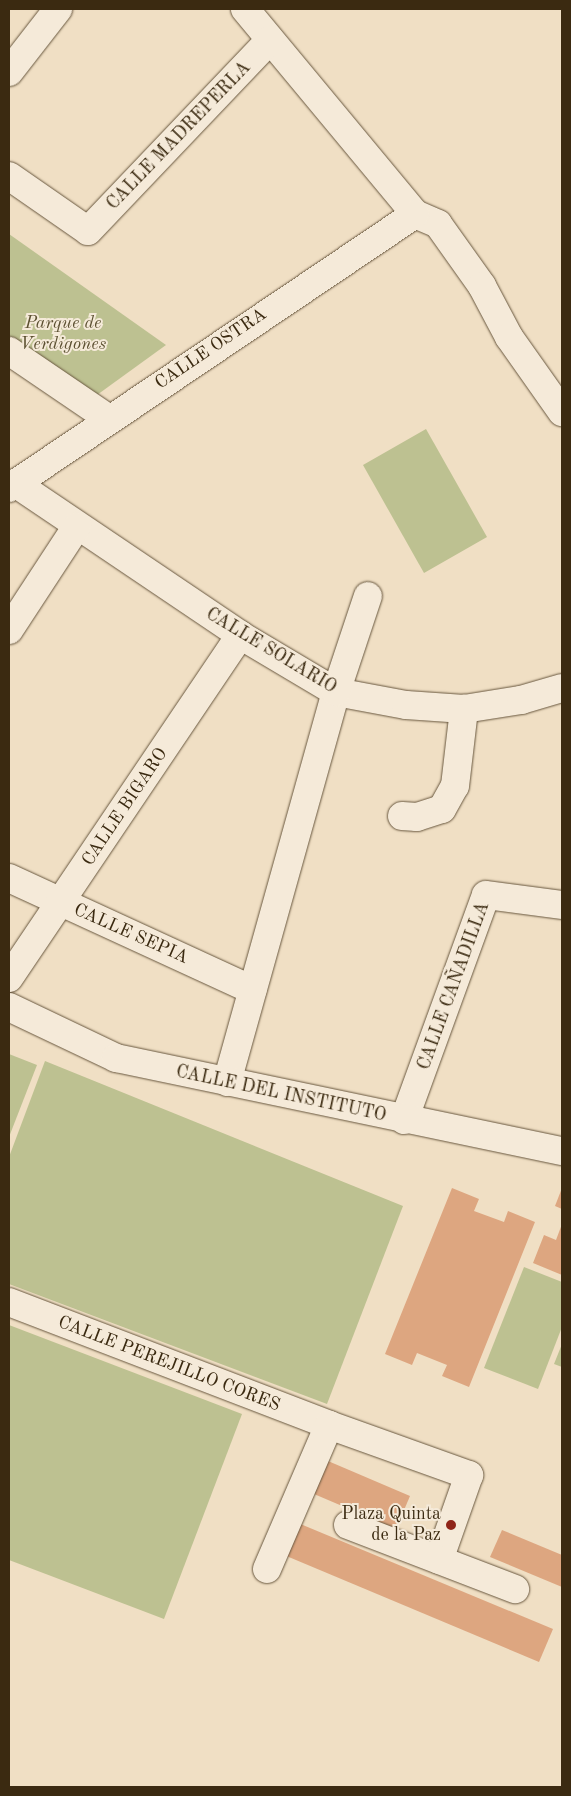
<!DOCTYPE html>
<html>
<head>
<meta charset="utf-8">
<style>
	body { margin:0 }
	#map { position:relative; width:571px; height:1796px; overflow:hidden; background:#f0dfc4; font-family:"Old Standard TT",serif }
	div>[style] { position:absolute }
	.green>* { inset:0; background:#bdc191 }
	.building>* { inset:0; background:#dda680 }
	.roads { filter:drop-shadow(0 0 1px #68573e) drop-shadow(0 0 1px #68573e) }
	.street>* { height:28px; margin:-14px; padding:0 14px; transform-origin:14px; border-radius:14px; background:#f5ead9 }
	.secondary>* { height:28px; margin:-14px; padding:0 14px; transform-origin:14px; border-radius:14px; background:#f5ead9 }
	.dots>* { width:14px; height:14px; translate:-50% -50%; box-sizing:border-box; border:2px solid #f5ead9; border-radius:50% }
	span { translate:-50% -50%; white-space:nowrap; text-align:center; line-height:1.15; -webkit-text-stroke:4px #f5ead9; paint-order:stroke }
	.street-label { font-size:18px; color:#3b2a11 }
	.park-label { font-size:18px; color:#5c5031; font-style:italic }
	.poi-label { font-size:18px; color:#3b2a11 }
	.right { translate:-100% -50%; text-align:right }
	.frame { position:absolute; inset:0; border:10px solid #3b2a11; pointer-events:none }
</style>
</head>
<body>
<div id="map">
	<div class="green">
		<div style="clip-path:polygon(9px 234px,166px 345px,79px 408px,9px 359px)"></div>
		<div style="clip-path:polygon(426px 429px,487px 537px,424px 573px,363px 465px)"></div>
		<div style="clip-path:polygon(9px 1054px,37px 1065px,9px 1137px)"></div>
		<div style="clip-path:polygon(45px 1061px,403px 1206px,327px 1404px,9px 1284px,9px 1157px)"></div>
		<div style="clip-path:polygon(524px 1267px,562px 1282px,562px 1327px,538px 1389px,484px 1368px)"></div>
		<div style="clip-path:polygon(9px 1325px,242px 1414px,164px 1619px,9px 1560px)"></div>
		<div style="clip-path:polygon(562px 1344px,562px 1367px,554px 1364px)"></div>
	</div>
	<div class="building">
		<div style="clip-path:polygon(452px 1188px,479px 1199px,474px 1211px,504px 1222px,508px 1211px,535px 1222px,469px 1387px,442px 1376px,447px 1365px,417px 1353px,412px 1365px,385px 1354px)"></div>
		<div style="clip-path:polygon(562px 1188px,562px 1209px,555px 1206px)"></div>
		<div style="clip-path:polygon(562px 1224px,562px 1275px,533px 1263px,544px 1235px,556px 1240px)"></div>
		<div style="clip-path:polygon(321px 1458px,410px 1496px,396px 1529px,307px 1491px)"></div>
		<div style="clip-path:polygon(298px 1523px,553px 1629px,539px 1662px,284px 1555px)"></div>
		<div style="clip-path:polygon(502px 1530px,562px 1555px,562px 1587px,490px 1557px)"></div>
	</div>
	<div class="roads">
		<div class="street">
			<div style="left:245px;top:9px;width:266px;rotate:50.3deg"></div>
			<div style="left:415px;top:214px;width:25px;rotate:23deg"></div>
			<div style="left:438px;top:224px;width:76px;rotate:54.6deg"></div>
			<div style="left:482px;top:286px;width:58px;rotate:62.1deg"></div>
			<div style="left:509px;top:337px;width:92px;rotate:54.8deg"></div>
			<div style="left:9px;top:72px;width:80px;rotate:-52.1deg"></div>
			<div style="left:9px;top:176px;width:96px;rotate:34.8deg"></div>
			<div style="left:88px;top:231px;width:264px;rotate:-46.4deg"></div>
			<div style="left:9px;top:351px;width:121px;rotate:34.2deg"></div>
			<div style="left:15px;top:483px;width:272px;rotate:34deg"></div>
			<div style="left:240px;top:635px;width:112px;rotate:30.7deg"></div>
			<div style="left:336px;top:692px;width:71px;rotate:10.5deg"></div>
			<div style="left:406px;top:705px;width:58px;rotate:3.9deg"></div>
			<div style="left:464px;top:709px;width:58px;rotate:-9deg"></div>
			<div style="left:521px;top:700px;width:43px;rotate:-16.3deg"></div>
			<div style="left:9px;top:488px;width:490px;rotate:-34deg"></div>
			<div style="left:9px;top:630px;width:124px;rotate:-56.8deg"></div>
			<div style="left:402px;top:816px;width:15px;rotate:4deg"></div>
			<div style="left:417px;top:817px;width:26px;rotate:-18deg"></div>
			<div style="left:442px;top:809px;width:26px;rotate:-61deg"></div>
			<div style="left:455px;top:786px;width:78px;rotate:-83.3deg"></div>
			<div style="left:9px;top:878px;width:268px;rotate:24.7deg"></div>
			<div style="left:9px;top:978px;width:414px;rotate:-56deg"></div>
			<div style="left:227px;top:1082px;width:405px;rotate:-74.4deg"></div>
			<div style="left:336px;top:692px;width:101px;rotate:-71.6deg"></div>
			<div style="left:404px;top:1120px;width:239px;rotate:-70deg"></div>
			<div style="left:486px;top:895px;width:77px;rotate:7.5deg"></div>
			<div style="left:9px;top:1302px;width:343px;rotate:21deg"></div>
			<div style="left:329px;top:1425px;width:149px;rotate:19.7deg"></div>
			<div style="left:469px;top:1475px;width:90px;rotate:109.4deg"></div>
			<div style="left:348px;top:1525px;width:179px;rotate:21deg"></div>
			<div style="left:267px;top:1569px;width:157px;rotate:-66.7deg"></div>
		</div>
		<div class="secondary">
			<div style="left:9px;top:1007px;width:119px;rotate:25.5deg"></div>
			<div style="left:116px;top:1058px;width:456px;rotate:11.8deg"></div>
		</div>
	</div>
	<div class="dots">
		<div style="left:451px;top:1525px;background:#8f2418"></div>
	</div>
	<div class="street-label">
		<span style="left:179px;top:136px;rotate:-46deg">CALLE MADREPERLA</span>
		<span style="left:211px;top:349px;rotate:-34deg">CALLE OSTRA</span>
		<span style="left:271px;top:651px;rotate:31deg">CALLE SOLARIO</span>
		<span style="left:125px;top:807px;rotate:-56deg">CALLE BIGARO</span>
		<span style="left:131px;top:934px;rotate:24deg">CALLE SEPIA</span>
		<span style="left:454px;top:986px;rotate:-70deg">CALLE CAÑADILLA</span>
		<span style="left:281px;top:1094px;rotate:12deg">CALLE DEL INSTITUTO</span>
		<span style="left:169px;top:1364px;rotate:21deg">CALLE PEREJILLO CORES</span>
	</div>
	<div class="park-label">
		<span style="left:63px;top:334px">Parque de<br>Verdigones</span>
	</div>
	<div class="poi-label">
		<span class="right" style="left:441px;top:1525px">Plaza Quinta<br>de la Paz</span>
	</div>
	<div class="frame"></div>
</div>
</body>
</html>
